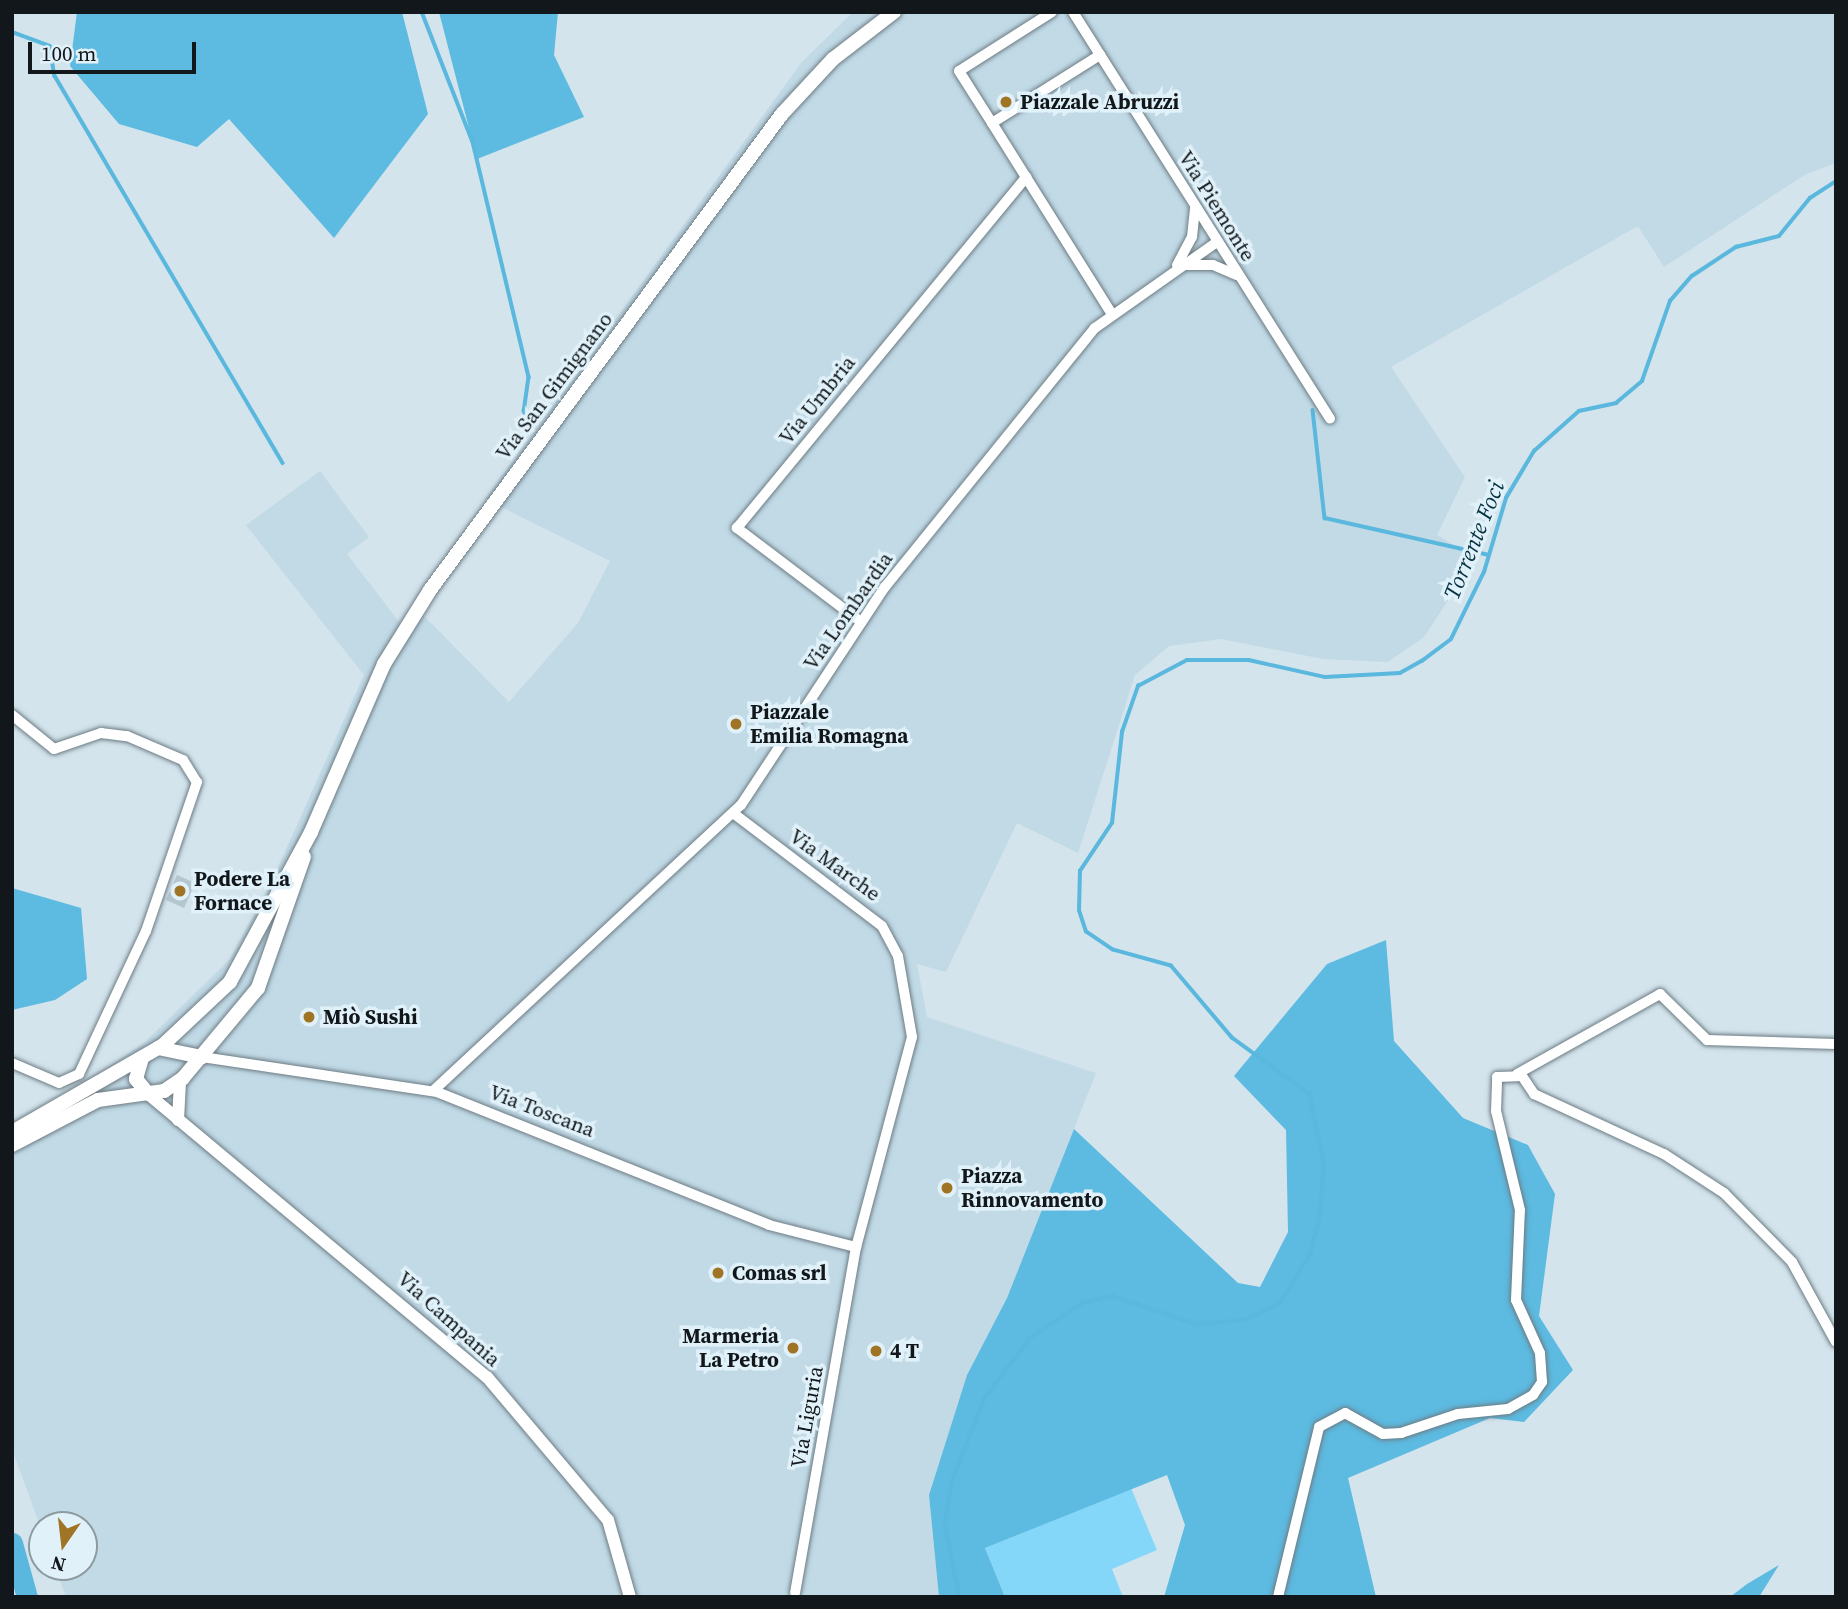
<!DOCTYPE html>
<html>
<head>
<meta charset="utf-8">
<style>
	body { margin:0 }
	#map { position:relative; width:1848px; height:1609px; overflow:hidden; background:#d3e4ec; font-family:"Source Serif 4",serif }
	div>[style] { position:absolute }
	.built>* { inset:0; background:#c1dae6 }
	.green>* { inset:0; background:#85d7fa }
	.forest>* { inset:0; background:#5dbae0 }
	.stream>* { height:3.5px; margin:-1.75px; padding:0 1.75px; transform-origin:1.75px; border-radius:1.75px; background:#5ab7dd }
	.river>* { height:21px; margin:-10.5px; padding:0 10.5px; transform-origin:10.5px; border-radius:10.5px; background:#5ab7dd }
	.building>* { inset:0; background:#b5c6ce }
	.roads { filter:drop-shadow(0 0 2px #6d7c84) drop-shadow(0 0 2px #6d7c84) }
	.minor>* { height:10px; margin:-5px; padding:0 5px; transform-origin:5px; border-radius:5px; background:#fff }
	.tertiary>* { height:12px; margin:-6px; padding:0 6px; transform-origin:6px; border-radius:6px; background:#fff }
	.secondary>* { height:14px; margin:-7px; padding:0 7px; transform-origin:7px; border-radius:7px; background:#fff }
	.dots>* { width:19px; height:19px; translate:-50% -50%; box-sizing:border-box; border:4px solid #e0f1f9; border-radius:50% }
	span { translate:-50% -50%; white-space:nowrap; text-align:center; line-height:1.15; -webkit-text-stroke:7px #e0f1f9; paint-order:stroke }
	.poi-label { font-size:21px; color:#11171a; font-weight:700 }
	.left { translate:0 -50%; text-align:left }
	.right { translate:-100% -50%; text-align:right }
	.street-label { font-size:21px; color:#11171a }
	.water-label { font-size:23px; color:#063342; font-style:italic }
	.frame { position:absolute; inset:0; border:14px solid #11171a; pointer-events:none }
	.north { position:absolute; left:28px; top:1511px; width:70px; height:70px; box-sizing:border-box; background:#e0f1f9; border:2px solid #8d9aa0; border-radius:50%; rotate:194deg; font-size:19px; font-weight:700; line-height:28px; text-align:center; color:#11171a }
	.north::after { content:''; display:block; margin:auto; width:24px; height:32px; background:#a07425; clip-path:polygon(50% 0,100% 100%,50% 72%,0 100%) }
	.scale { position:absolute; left:28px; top:42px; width:168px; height:32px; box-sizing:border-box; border:4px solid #11171a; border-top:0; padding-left:9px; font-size:21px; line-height:24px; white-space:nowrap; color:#11171a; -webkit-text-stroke:5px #e0f1f9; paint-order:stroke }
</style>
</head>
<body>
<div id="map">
	<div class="built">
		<div style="clip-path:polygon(853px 12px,1836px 12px,1836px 163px,1806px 174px,1664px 267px,1638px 226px,1391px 367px,1465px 477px,1437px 535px,1476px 558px,1424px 637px,1388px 662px,1323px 659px,1221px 639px,1169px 646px,1135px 675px,1078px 853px,1017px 823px,946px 972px,917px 964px,927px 1017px,1096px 1073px,1007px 1298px,967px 1375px,929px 1495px,939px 1597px,66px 1597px,55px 1567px,84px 1567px,84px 1525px,42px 1525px,42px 1531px,12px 1449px,12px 1131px,144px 1043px,229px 960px,271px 883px,364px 675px,246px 525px,320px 471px,369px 537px,347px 554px,400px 623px,413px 605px,509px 702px,578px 623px,610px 561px,485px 499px,801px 63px)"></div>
	</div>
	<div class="green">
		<div style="clip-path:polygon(1131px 1488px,1157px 1550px,1112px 1569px,1123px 1597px,1005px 1597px,985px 1548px)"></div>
	</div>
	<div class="forest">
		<div style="clip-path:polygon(77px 12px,402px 12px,428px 114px,334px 238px,229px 119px,197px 147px,119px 124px,70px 66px)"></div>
		<div style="clip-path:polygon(439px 12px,558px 12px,554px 55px,584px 117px,477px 159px)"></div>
		<div style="clip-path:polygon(12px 888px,81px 908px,87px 979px,55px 1000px,12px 1010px)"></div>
		<div style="clip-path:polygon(1386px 940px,1394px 1041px,1463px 1118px,1528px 1145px,1555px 1194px,1539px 1316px,1573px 1370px,1524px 1422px,1490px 1418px,1348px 1478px,1376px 1597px,1164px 1597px,1185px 1525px,1167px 1475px,985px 1548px,1005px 1597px,939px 1597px,929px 1495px,967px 1375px,1007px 1298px,1074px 1129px,1238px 1283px,1260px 1287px,1288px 1232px,1286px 1130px,1234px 1076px,1327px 964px)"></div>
		<div style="clip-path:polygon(1779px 1565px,1759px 1597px,1730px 1597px,1747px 1584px)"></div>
	</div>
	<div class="stream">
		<div style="left:422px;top:12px;width:140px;rotate:68.6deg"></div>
		<div style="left:473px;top:142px;width:242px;rotate:76.6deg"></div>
		<div style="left:529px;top:377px;width:34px;rotate:98deg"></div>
		<div style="left:524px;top:411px;width:20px;rotate:66deg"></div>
		<div style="left:12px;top:32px;width:40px;rotate:20.2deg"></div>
		<div style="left:50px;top:46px;width:30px;rotate:81deg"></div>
		<div style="left:55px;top:76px;width:449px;rotate:59.5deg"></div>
		<div style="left:1313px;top:410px;width:109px;rotate:83.7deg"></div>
		<div style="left:1325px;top:518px;width:168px;rotate:12.7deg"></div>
		<div style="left:959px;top:1597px;width:73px;rotate:-101deg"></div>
		<div style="left:945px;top:1525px;width:41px;rotate:-81.7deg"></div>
		<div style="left:951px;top:1484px;width:91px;rotate:-68.8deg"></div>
		<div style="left:984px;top:1399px;width:76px;rotate:-53deg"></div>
		<div style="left:1030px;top:1338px;width:63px;rotate:-33.9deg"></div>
		<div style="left:1082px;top:1303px;width:31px;rotate:-13deg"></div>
		<div style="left:1112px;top:1296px;width:89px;rotate:18.4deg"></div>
		<div style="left:1196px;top:1324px;width:49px;rotate:-4.7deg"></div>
		<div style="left:1245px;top:1320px;width:39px;rotate:-26deg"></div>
		<div style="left:1280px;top:1303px;width:57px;rotate:-58.5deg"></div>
		<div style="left:1310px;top:1254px;width:34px;rotate:-75deg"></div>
		<div style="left:1319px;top:1221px;width:56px;rotate:-84.9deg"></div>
		<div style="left:1324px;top:1165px;width:73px;rotate:-101.9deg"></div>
		<div style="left:1309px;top:1094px;width:95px;rotate:-144deg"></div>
		<div style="left:1232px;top:1038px;width:94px;rotate:-130.3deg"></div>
		<div style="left:1171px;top:966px;width:60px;rotate:-164.6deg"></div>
		<div style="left:1113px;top:950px;width:32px;rotate:-146deg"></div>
		<div style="left:1086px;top:932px;width:22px;rotate:-108deg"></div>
		<div style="left:1079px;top:911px;width:40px;rotate:-88.6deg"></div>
		<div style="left:1080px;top:871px;width:58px;rotate:-56.3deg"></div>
		<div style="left:1112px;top:823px;width:92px;rotate:-83.7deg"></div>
		<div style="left:1122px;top:732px;width:49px;rotate:-70.8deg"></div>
		<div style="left:1138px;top:686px;width:55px;rotate:-28deg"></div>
		<div style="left:1187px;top:660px;width:62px"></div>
		<div style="left:1249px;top:660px;width:78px;rotate:12.6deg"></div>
		<div style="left:1325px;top:677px;width:75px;rotate:-3.1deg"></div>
		<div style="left:1400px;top:673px;width:25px;rotate:-29deg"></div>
		<div style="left:1422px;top:661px;width:36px;rotate:-37deg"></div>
		<div style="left:1451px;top:639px;width:75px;rotate:-63.8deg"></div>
		<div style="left:1484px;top:572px;width:77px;rotate:-73.4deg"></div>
		<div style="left:1506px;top:498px;width:55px;rotate:-59.2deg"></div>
		<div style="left:1534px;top:451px;width:60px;rotate:-41.6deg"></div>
		<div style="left:1579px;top:411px;width:38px;rotate:-12deg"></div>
		<div style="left:1616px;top:403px;width:34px;rotate:-40deg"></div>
		<div style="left:1642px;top:381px;width:85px;rotate:-70.7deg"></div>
		<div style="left:1670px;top:301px;width:33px;rotate:-49deg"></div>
		<div style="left:1692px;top:276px;width:53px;rotate:-33.4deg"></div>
		<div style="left:1736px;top:247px;width:44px;rotate:-14.3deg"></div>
		<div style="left:1779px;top:236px;width:49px;rotate:-50.8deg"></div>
		<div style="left:1810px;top:198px;width:31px;rotate:-33deg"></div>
	</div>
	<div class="river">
		<div style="left:12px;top:1543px;width:56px;rotate:74.5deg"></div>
	</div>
	<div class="building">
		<div style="clip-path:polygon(177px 875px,195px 883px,184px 908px,166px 900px)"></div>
	</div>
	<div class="roads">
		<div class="minor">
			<div style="left:1052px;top:12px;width:110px;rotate:147.6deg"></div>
			<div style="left:959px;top:71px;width:62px;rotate:57.6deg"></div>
			<div style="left:992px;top:123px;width:128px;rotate:-32.2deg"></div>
			<div style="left:1073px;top:12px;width:481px;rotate:57.7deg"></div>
			<div style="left:992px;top:123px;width:224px;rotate:57.9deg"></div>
			<div style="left:1177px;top:265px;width:32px;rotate:-62deg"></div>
			<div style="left:1192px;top:237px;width:29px;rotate:-84deg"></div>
			<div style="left:1185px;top:265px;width:28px"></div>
			<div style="left:1213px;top:265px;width:26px;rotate:23deg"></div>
			<div style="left:861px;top:622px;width:156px;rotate:-142.8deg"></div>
			<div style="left:737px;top:528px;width:455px;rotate:-50.5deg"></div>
			<div style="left:12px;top:715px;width:54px;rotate:39deg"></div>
			<div style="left:54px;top:749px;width:50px;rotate:-18.8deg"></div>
			<div style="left:101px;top:733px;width:26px;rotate:7deg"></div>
			<div style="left:127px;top:736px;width:61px;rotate:23.2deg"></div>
			<div style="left:183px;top:760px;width:26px;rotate:58deg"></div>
			<div style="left:197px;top:782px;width:157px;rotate:108.9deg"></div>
			<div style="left:146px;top:931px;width:158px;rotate:115.1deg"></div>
			<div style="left:79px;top:1074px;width:22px;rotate:156deg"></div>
			<div style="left:59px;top:1083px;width:51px;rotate:-156.9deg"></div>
			<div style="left:733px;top:813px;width:187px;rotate:37.2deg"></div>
			<div style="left:882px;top:926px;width:34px;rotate:62deg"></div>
			<div style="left:898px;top:956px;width:82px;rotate:80.2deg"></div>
			<div style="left:912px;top:1037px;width:217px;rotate:104.9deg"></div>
			<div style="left:856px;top:1247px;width:351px;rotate:100deg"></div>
			<div style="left:202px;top:1057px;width:238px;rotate:8.5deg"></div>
			<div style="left:437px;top:1092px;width:358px;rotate:21.8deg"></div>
			<div style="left:769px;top:1225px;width:90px;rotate:14.2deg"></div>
			<div style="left:1517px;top:1074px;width:164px;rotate:-29.2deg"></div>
			<div style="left:1660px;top:994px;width:66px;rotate:44.4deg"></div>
			<div style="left:1707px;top:1040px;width:129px;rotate:1.8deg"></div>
			<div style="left:433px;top:1091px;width:420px;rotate:-42.9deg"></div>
			<div style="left:741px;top:805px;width:261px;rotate:-56.6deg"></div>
			<div style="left:885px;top:587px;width:333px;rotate:-51deg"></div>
			<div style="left:1095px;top:328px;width:149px;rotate:-35.2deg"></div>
			<div style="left:1278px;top:1597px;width:175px;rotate:-76.4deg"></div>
			<div style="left:1319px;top:1427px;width:30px;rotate:-28deg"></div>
			<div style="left:1345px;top:1413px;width:43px;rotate:28.9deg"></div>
			<div style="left:1383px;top:1434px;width:18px;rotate:-3deg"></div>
			<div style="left:1401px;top:1433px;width:60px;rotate:-18.4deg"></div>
			<div style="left:1458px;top:1414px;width:50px;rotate:-5.7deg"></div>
			<div style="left:1508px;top:1409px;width:29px;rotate:-29deg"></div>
			<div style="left:1533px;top:1395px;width:16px;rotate:-55deg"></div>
			<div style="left:1542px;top:1382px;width:29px;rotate:-94deg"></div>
			<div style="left:1540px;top:1353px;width:58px;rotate:-114.4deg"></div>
			<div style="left:1516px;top:1300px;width:90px;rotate:-87.5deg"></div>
			<div style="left:1520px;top:1210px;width:102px;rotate:-103.6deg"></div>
			<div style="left:1496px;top:1111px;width:34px;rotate:-88deg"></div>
			<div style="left:1497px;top:1077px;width:25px;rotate:-2deg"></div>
			<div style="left:1522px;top:1076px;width:22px;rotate:56deg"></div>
			<div style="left:1534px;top:1094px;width:143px;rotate:24.8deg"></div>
			<div style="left:1664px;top:1154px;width:72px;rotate:33deg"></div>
			<div style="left:1724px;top:1193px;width:97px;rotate:45.4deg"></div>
			<div style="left:1792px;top:1262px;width:91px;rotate:61.2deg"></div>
		</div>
		<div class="tertiary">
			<div style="left:148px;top:1094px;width:442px;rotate:39.9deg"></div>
			<div style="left:487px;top:1377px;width:187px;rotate:49.8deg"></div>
			<div style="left:608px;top:1520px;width:80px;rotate:74.1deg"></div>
			<div style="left:178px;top:1120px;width:39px;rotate:-87deg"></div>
		</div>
		<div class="secondary">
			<div style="left:158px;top:1048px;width:45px;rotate:11.6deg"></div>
			<div style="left:142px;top:1058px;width:22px;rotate:106deg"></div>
			<div style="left:136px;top:1079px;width:19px;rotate:51deg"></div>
			<div style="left:12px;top:1132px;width:174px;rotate:-29.9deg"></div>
			<div style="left:163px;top:1045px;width:92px;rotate:-43.2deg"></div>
			<div style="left:230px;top:982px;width:170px;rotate:-61.6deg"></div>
			<div style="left:311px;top:832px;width:183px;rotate:-66.5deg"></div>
			<div style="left:384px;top:664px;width:87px;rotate:-58.1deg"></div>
			<div style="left:430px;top:590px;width:592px;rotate:-53.52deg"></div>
			<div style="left:782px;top:114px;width:75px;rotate:-47.2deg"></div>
			<div style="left:833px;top:59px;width:77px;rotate:-37.6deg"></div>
			<div style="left:12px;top:1145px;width:97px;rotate:-27.6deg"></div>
			<div style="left:98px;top:1100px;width:67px;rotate:-7.8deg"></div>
			<div style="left:164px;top:1091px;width:23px;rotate:-34deg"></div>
			<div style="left:183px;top:1078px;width:117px;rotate:-50.2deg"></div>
			<div style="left:258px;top:988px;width:139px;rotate:-70.7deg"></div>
		</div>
	</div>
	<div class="dots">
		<div style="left:1006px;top:102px;background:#a07425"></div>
		<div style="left:736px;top:724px;background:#a07425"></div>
		<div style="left:180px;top:891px;background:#a07425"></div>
		<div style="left:309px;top:1017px;background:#a07425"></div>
		<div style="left:947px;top:1188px;background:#a07425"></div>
		<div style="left:718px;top:1273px;background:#a07425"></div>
		<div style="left:793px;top:1348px;background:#a07425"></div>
		<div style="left:876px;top:1351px;background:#a07425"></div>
	</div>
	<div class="poi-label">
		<span class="left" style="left:1020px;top:102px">Piazzale Abruzzi</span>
		<span class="left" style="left:750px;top:724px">Piazzale<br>Emilia Romagna</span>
		<span class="left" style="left:194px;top:891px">Podere La<br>Fornace</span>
		<span class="left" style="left:323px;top:1017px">Miò Sushi</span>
		<span class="left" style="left:961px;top:1188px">Piazza<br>Rinnovamento</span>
		<span class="left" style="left:732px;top:1273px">Comas srl</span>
		<span class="right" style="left:779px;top:1348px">Marmeria<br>La Petro</span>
		<span class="left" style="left:890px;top:1351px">4 T</span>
	</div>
	<div class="street-label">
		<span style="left:1217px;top:206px;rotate:58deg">Via Piemonte</span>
		<span style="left:554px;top:386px;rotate:-53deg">Via San Gimignano</span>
		<span style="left:817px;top:400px;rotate:-51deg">Via Umbria</span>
		<span style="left:848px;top:611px;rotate:-55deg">Via Lombardia</span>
		<span style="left:835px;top:865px;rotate:36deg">Via Marche</span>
		<span style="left:542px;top:1111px;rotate:21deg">Via Toscana</span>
		<span style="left:449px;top:1319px;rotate:42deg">Via Campania</span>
		<span style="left:807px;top:1417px;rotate:-80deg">Via Liguria</span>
	</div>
	<div class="water-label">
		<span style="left:1474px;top:540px;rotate:-68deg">Torrente Foci</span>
	</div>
	<div class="frame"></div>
	<div class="north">N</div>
	<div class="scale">100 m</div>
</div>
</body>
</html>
